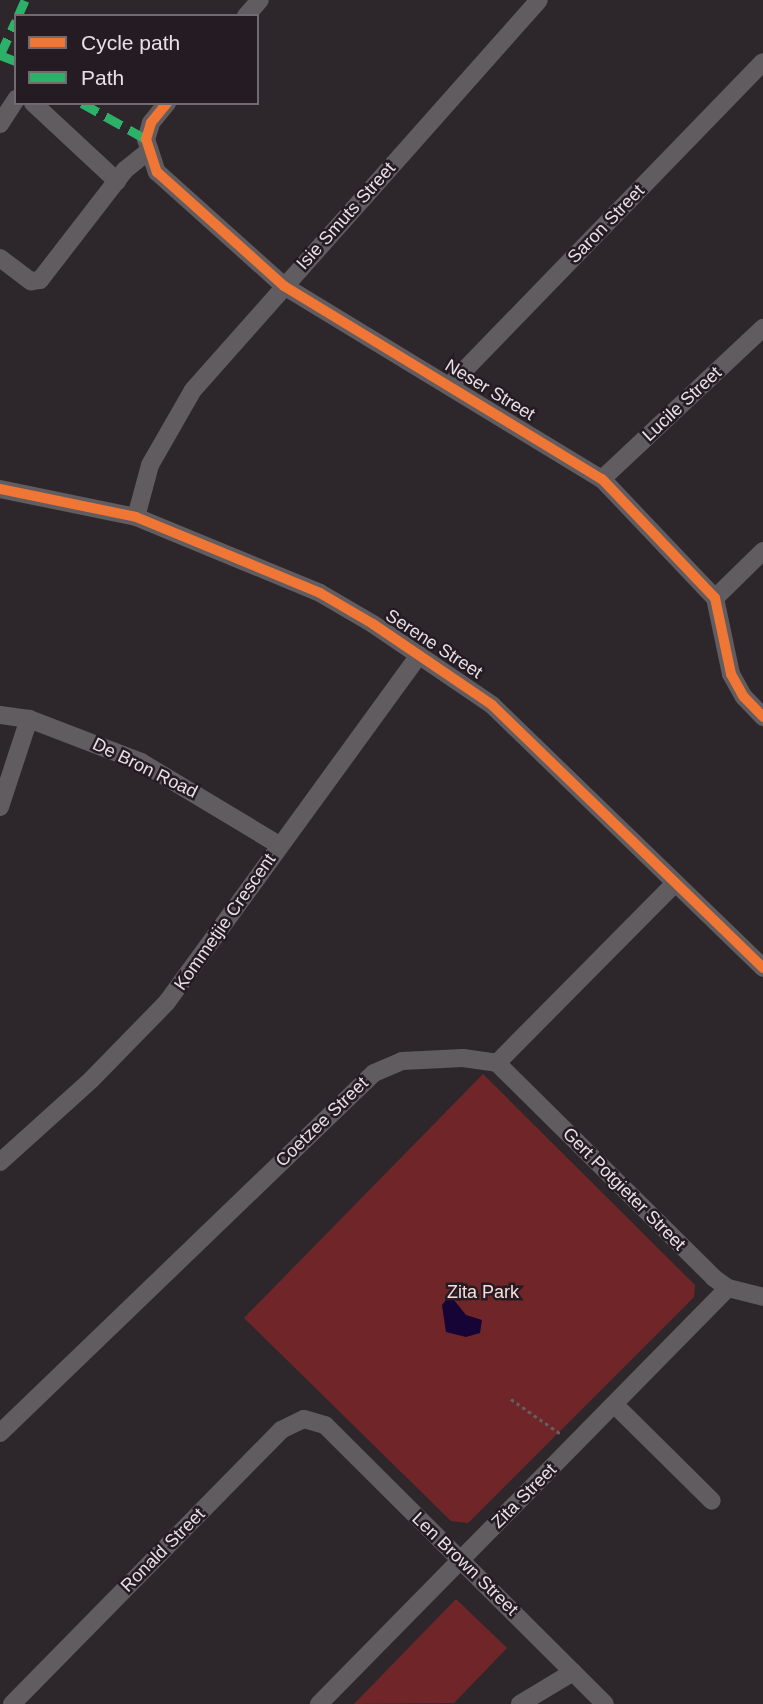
<!DOCTYPE html>
<html>
<head>
<meta charset="utf-8">
<style>
	body { margin:0 }
	#map { position:relative; width:763px; height:1704px; overflow:hidden; background:#2d272b; font-family:Arial,sans-serif }
	div>[style] { position:absolute }
	.green>* { inset:0; background:#702628 }
	.water>* { inset:0; background:#160436 }
	.path>* { height:2.5px; margin-top:-1.25px; transform-origin:0; background:repeating-linear-gradient(90deg,#635e61 0 3.5px,transparent 0 7px) }
	.minor>* { height:18px; margin:-9px; padding:0 9px; transform-origin:9px; border-radius:9px; background:#605c5f }
	.quiet>* { height:9px; margin-top:-4.5px; transform-origin:0; background:repeating-linear-gradient(90deg,#2db169 0 18px,transparent 0 27px) }
	.cycleway>* { height:10px; margin:-5px; padding:0 5px; transform-origin:5px; border-radius:5px; background:#f07635 }
	span { translate:-50% -50%; white-space:nowrap; text-align:center; line-height:1.15; -webkit-text-stroke:5px #251c23; paint-order:stroke }
	.street-label { font-size:18px; color:#e7e0e5 }
	.park-label { font-size:18px; color:#f7dcda }
	.legend { position:absolute; left:14px; top:14px; width:245px; height:91px; box-sizing:border-box; background:#251c23; border:2px solid #736a71; margin:0; padding:9px 12px; list-style:none; font-size:21px; color:#e7e0e5 }
	.legend li { display:flex; align-items:center; gap:14px; height:35px }
	.legend b { width:35px; border:2px solid #736a71 }
</style>
</head>
<body>
<div id="map">
	<div class="green">
		<div style="clip-path:polygon(483px 1074px,695px 1285px,694px 1297px,468px 1523px,451px 1521px,244px 1318px)"></div>
		<div style="clip-path:polygon(456px 1599px,507px 1648px,454px 1703px,354px 1704px)"></div>
	</div>
	<div class="water">
		<div style="clip-path:polygon(450px 1295px,466px 1315px,482px 1320px,480px 1333px,466px 1337px,446px 1332px,442px 1305px)"></div>
	</div>
	<div class="path">
		<div style="left:511px;top:1399px;width:61px;rotate:35deg"></div>
	</div>
	<div class="minor">
		<div style="left:246px;top:16px;width:21px;rotate:-49deg"></div>
		<div style="left:33px;top:103px;width:115px;rotate:42.9deg"></div>
		<div style="left:167px;top:103px;width:26px;rotate:129deg"></div>
		<div style="left:151px;top:123px;width:17px;rotate:107deg"></div>
		<div style="left:146px;top:139px;width:35px;rotate:72deg"></div>
		<div style="left:157px;top:172px;width:171px;rotate:41.9deg"></div>
		<div style="left:284px;top:286px;width:372px;rotate:31.3deg"></div>
		<div style="left:602px;top:479px;width:164px;rotate:46.5deg"></div>
		<div style="left:715px;top:598px;width:78px;rotate:78.1deg"></div>
		<div style="left:731px;top:674px;width:26px;rotate:61deg"></div>
		<div style="left:744px;top:697px;width:28px;rotate:46deg"></div>
		<div style="left:0;top:124px;width:30px;rotate:-57deg"></div>
		<div style="left:0;top:258px;width:39px;rotate:37deg"></div>
		<div style="left:31px;top:281px;width:9px;rotate:-6deg"></div>
		<div style="left:40px;top:280px;width:139px;rotate:-52.3deg"></div>
		<div style="left:125px;top:170px;width:28px;rotate:-39deg"></div>
		<div style="left:449px;top:386px;width:451px;rotate:-45.9deg"></div>
		<div style="left:602px;top:479px;width:221px;rotate:-43.2deg"></div>
		<div style="left:0;top:489px;width:139px;rotate:11.6deg"></div>
		<div style="left:136px;top:517px;width:199px;rotate:22.4deg"></div>
		<div style="left:320px;top:593px;width:61px;rotate:30.3deg"></div>
		<div style="left:373px;top:624px;width:144px;rotate:34.2deg"></div>
		<div style="left:492px;top:705px;width:378px;rotate:44.1deg"></div>
		<div style="left:136px;top:517px;width:54px;rotate:-74.9deg"></div>
		<div style="left:150px;top:465px;width:86px;rotate:-60.2deg"></div>
		<div style="left:193px;top:390px;width:521px;rotate:-48.42deg"></div>
		<div style="left:715px;top:598px;width:67px;rotate:-44.4deg"></div>
		<div style="left:0;top:715px;width:29px;rotate:8deg"></div>
		<div style="left:29px;top:719px;width:120px;rotate:21deg"></div>
		<div style="left:141px;top:762px;width:161px;rotate:31deg"></div>
		<div style="left:0;top:807px;width:93px;rotate:-71.8deg"></div>
		<div style="left:497px;top:1063px;width:305px;rotate:44.7deg"></div>
		<div style="left:714px;top:1278px;width:17px;rotate:36deg"></div>
		<div style="left:728px;top:1288px;width:36px;rotate:14deg"></div>
		<div style="left:497px;top:1063px;width:250px;rotate:-45.3deg"></div>
		<div style="left:0;top:1162px;width:122px;rotate:-42deg"></div>
		<div style="left:91px;top:1080px;width:109px;rotate:-45.7deg"></div>
		<div style="left:167px;top:1002px;width:429px;rotate:-54deg"></div>
		<div style="left:615px;top:1405px;width:136px;rotate:44.7deg"></div>
		<div style="left:0;top:1433px;width:519px;rotate:-43.91deg"></div>
		<div style="left:374px;top:1073px;width:30px;rotate:-23deg"></div>
		<div style="left:402px;top:1061px;width:61px;rotate:-2.8deg"></div>
		<div style="left:463px;top:1058px;width:34px;rotate:8deg"></div>
		<div style="left:12px;top:1704px;width:384px;rotate:-45.5deg"></div>
		<div style="left:281px;top:1430px;width:25px;rotate:-26deg"></div>
		<div style="left:304px;top:1419px;width:22px;rotate:16deg"></div>
		<div style="left:325px;top:1425px;width:395px;rotate:44.9deg"></div>
		<div style="left:319px;top:1704px;width:583px;rotate:-45.49deg"></div>
		<div style="left:520px;top:1704px;width:62px;rotate:-31.1deg"></div>
	</div>
	<div class="quiet">
		<div style="left:18px;top:16px;width:17px;rotate:-66deg"></div>
		<div style="left:0;top:55px;width:38px;rotate:-65deg"></div>
		<div style="left:0;top:55px;width:17px;rotate:21deg"></div>
		<div style="left:82px;top:103px;width:73px;rotate:29.4deg"></div>
	</div>
	<div class="cycleway">
		<div style="left:167px;top:103px;width:26px;rotate:129deg"></div>
		<div style="left:151px;top:123px;width:17px;rotate:107deg"></div>
		<div style="left:146px;top:139px;width:35px;rotate:72deg"></div>
		<div style="left:157px;top:172px;width:171px;rotate:41.9deg"></div>
		<div style="left:284px;top:286px;width:372px;rotate:31.3deg"></div>
		<div style="left:602px;top:479px;width:164px;rotate:46.5deg"></div>
		<div style="left:715px;top:598px;width:78px;rotate:78.1deg"></div>
		<div style="left:731px;top:674px;width:26px;rotate:61deg"></div>
		<div style="left:744px;top:697px;width:28px;rotate:46deg"></div>
		<div style="left:0;top:489px;width:139px;rotate:11.6deg"></div>
		<div style="left:136px;top:517px;width:199px;rotate:22.4deg"></div>
		<div style="left:320px;top:593px;width:61px;rotate:30.3deg"></div>
		<div style="left:373px;top:624px;width:144px;rotate:34.2deg"></div>
		<div style="left:492px;top:705px;width:378px;rotate:44.1deg"></div>
	</div>
	<div class="street-label">
		<span style="left:346px;top:216px;rotate:-48deg">Isie Smuts Street</span>
		<span style="left:606px;top:224px;rotate:-46deg">Saron Street</span>
		<span style="left:490px;top:390px;rotate:31deg">Neser Street</span>
		<span style="left:682px;top:404px;rotate:-43deg">Lucile Street</span>
		<span style="left:434px;top:644px;rotate:33deg">Serene Street</span>
		<span style="left:145px;top:768px;rotate:26deg">De Bron Road</span>
		<span style="left:225px;top:922px;rotate:-55deg">Kommetjie Crescent</span>
		<span style="left:322px;top:1122px;rotate:-44deg">Coetzee Street</span>
		<span style="left:624px;top:1189px;rotate:45deg">Gert Potgieter Street</span>
		<span style="left:524px;top:1496px;rotate:-45deg">Zita Street</span>
		<span style="left:163px;top:1550px;rotate:-45deg">Ronald Street</span>
		<span style="left:465px;top:1564px;rotate:44deg">Len Brown Street</span>
	</div>
	<div class="park-label">
		<span style="left:483px;top:1292px">Zita Park</span>
	</div>
	<ul class="legend">
	<li><b style="height:9px;background:#f07635"></b>Cycle path</li>
	<li><b style="height:9px;background:#2db169"></b>Path</li>
	</ul>
</div>
</body>
</html>
